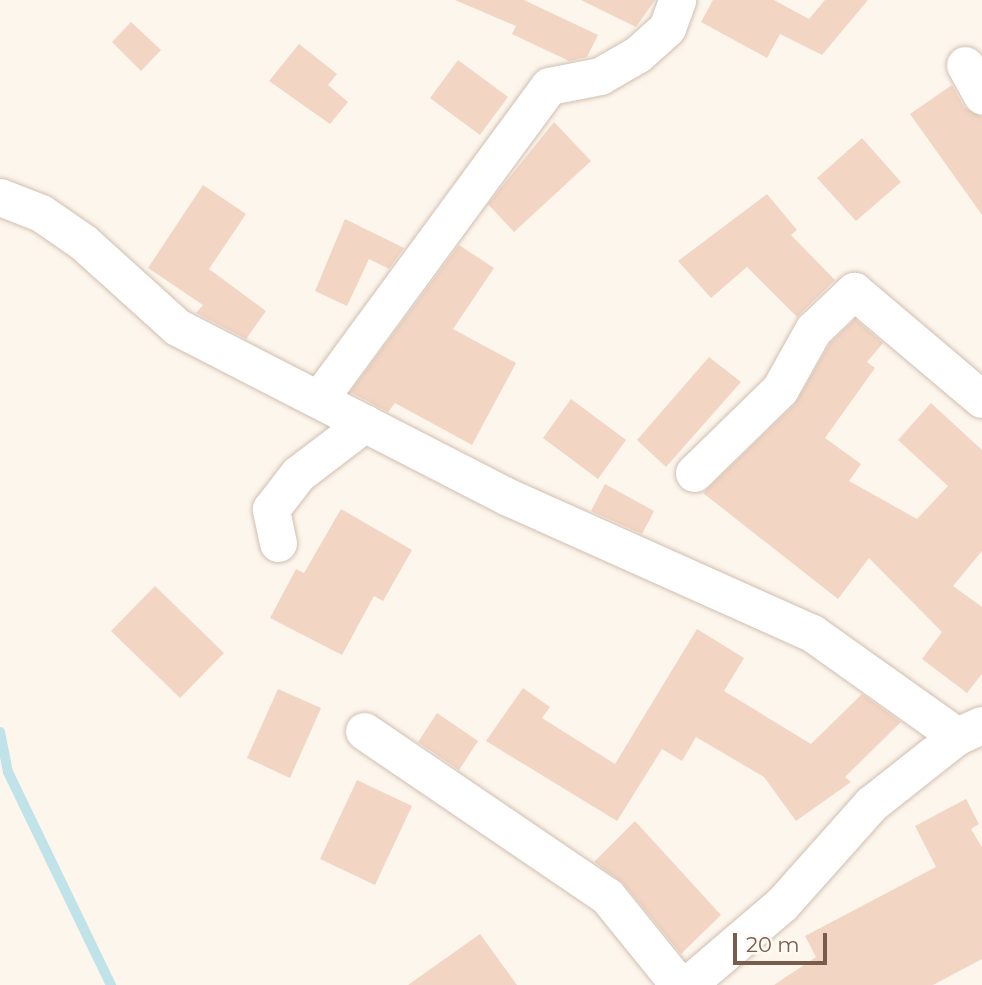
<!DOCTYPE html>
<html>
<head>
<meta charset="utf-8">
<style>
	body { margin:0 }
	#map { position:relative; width:982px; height:985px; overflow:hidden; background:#fdf6ec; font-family:Montserrat,sans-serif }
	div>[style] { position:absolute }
	.stream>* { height:10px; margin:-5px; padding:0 5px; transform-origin:5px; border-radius:5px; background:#bfe3e8 }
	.building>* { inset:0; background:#f3d5c3 }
	.roads { filter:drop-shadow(0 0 2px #d1beb0) drop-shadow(0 0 2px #d1beb0) }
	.minor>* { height:37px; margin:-18.5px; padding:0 18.5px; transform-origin:18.5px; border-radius:18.5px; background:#fff }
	span { translate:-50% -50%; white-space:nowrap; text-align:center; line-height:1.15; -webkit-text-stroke:5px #fffaf3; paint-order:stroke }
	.scale { position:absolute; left:733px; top:933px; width:94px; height:32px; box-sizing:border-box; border:4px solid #7a5c4d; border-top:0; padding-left:9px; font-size:21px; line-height:24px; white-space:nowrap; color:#7a5c4d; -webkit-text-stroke:5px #fffaf3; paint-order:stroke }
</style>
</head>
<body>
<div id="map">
	<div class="stream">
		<div style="left:0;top:732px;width:41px;rotate:78.7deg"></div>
		<div style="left:8px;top:772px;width:237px;rotate:64.2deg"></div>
	</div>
	<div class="building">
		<div style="clip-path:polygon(455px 0,524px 0,598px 35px,587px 57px,569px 61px,512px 34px,516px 26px)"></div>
		<div style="clip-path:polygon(581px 0,655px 0,636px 27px)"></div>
		<div style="clip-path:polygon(713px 0,774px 0,809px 19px,825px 0,868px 0,822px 55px,780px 34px,767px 58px,701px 22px)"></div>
		<div style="clip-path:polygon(131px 22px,161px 50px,141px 71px,112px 42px)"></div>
		<div style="clip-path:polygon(299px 44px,337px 74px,328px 85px,348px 102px,330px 124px,269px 81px)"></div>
		<div style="clip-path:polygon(458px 60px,508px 97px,480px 135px,430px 98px)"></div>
		<div style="clip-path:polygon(952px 85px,964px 107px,982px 117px,982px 215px,910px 114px)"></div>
		<div style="clip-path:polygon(554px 122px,591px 161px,514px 232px,488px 204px)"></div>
		<div style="clip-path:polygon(862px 138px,901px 182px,856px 221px,817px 178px)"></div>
		<div style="clip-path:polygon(203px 185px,246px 214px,209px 269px,266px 311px,246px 339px,196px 313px,203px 305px,148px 268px)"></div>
		<div style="clip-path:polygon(767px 194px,797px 230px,791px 235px,835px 280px,797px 317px,747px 267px,711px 298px,678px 261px)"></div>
		<div style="clip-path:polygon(345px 219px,404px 248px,389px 269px,369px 259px,347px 306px,315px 291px)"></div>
		<div style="clip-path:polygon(459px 245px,494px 268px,453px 329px,516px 363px,472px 445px,395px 403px,388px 412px,350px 392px)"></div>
		<div style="clip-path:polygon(855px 319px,883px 343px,867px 362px,875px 368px,825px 438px,861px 464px,849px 481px,917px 519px,948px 486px,898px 440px,931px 403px,982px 450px,982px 551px,953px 586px,982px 607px,982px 674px,967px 693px,922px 659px,942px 632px,869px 558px,838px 599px,703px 493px,795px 404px,830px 343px)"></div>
		<div style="clip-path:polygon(709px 357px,741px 382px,666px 467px,637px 440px)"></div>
		<div style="clip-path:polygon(571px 399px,626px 440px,598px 479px,543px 438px)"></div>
		<div style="clip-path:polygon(605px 484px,654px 511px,642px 534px,591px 511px)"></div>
		<div style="clip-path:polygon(341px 509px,412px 550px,383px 601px,374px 596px,342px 655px,270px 618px,296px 569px,304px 573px)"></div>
		<div style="clip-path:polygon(155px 586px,224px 653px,180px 698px,111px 631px)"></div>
		<div style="clip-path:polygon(697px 629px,744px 658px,724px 691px,811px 744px,862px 694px,901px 722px,845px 777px,851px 782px,796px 821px,764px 777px,696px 737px,682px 761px,662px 749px,617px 821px,486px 741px,523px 688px,550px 707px,542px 718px,615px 764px)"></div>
		<div style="clip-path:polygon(278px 689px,321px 708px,290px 778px,247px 758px)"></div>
		<div style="clip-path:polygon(437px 713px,478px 741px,459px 770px,418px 742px)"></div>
		<div style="clip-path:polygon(357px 780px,412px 806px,375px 885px,320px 859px)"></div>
		<div style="clip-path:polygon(966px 799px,979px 824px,971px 829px,982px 847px,982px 959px,933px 985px,774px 985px,816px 957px,805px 936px,936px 867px,915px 826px)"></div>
		<div style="clip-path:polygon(635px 821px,721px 915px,681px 954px,623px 883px,594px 862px)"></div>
		<div style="clip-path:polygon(480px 934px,517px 985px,408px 985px)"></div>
	</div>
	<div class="roads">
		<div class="minor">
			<div style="left:965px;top:65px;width:35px;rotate:61deg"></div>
			<div style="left:0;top:197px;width:44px;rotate:21.3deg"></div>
			<div style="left:41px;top:213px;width:51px;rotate:34.6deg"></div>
			<div style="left:83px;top:242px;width:127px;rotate:42.1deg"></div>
			<div style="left:177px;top:327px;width:372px;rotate:27.2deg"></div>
			<div style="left:508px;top:497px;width:333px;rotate:24.1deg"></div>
			<div style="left:812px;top:633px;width:178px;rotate:35.4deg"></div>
			<div style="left:319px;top:399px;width:388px;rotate:-53.7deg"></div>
			<div style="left:549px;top:86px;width:52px;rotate:-11.1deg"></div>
			<div style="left:600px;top:76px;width:44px;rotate:-30.1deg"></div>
			<div style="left:638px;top:54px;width:39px;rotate:-42deg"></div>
			<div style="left:667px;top:28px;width:30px;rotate:-70deg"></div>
			<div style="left:694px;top:473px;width:120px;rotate:-44.3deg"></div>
			<div style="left:780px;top:389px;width:68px;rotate:-60.8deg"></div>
			<div style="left:813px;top:330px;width:57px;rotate:-43.6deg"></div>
			<div style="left:854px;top:291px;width:167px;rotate:40.2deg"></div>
			<div style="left:278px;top:543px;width:35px;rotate:-102deg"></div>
			<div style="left:271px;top:509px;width:44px;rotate:-52.4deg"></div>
			<div style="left:298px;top:474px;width:84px;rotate:-37.3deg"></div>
			<div style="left:364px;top:731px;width:294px;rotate:34.2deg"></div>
			<div style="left:607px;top:896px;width:114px;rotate:51deg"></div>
			<div style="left:687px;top:985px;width:125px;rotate:-40.5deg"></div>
			<div style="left:782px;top:904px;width:134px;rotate:-48.3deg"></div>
			<div style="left:871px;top:804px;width:110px;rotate:-38.3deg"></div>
			<div style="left:957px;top:736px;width:27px;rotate:-24deg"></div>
		</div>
	</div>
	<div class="scale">20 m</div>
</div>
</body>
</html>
